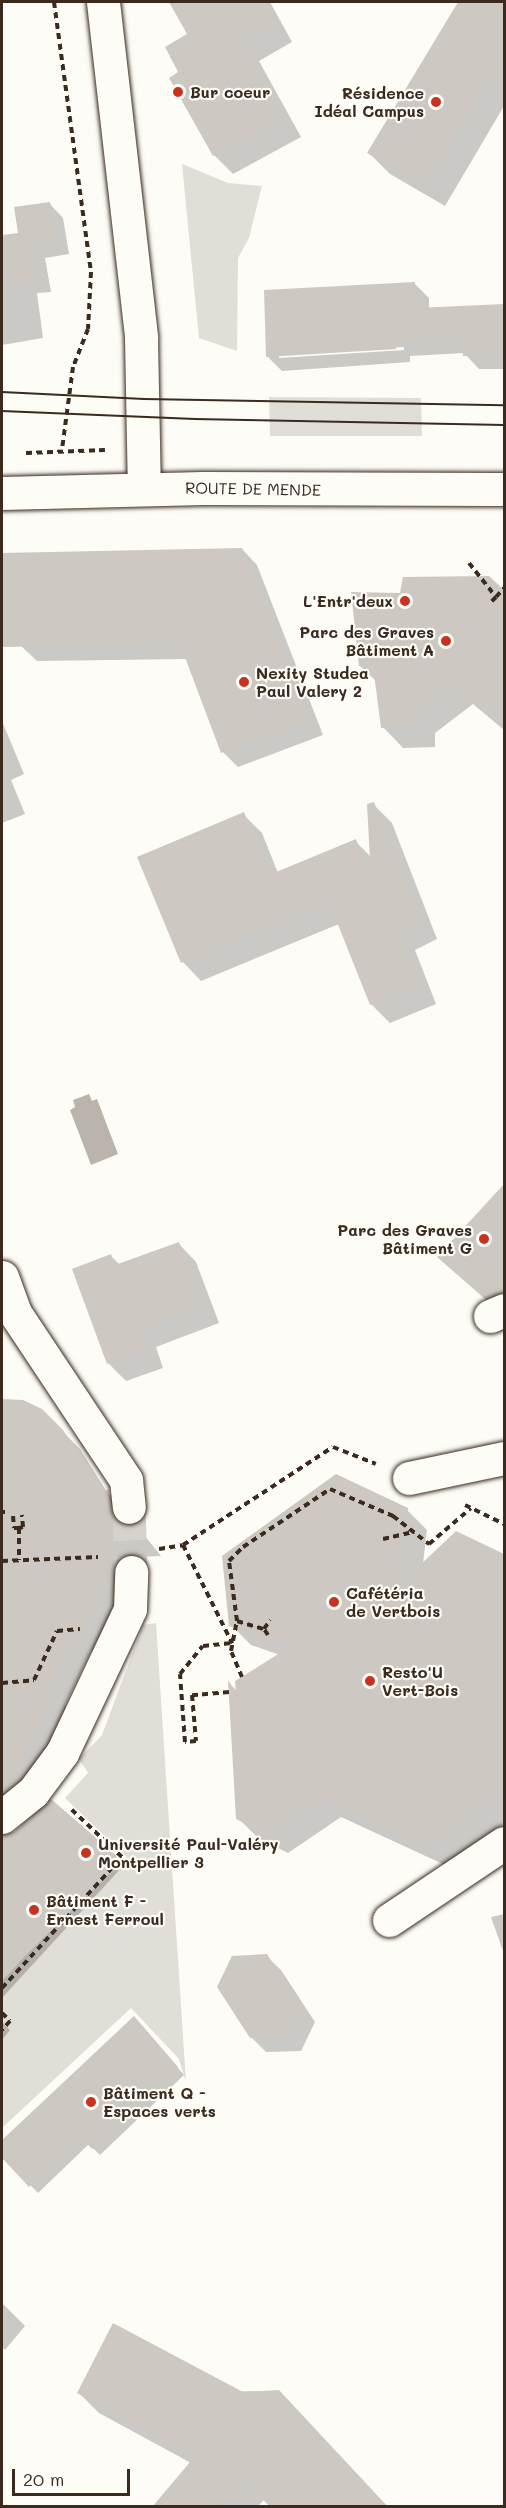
<!DOCTYPE html>
<html>
<head>
<meta charset="utf-8">
<style>
	body { margin:0 }
	#map { position:relative; width:506px; height:2508px; overflow:hidden; background:#fdfcf7; font-family:Mali,sans-serif }
	div>[style] { position:absolute }
	.green>* { inset:0; background:#e1ded7 }
	.water>* { inset:0; background:#bbb4ad }
	.shadow>* { inset:0; background:#0003 }
	.building>* { inset:0; background:#cdc8c2 }
	.minor-tunnel>* { height:33px; margin-top:-16.5px; transform-origin:0; background:repeating-linear-gradient(90deg,#d6d2cc 0 33px,transparent 0 49px) }
	.path>* { height:4px; margin-top:-2px; transform-origin:0; background:repeating-linear-gradient(90deg,#3b2a1e 0 6px,transparent 0 10.5px) }
	.roads { filter:drop-shadow(0 0 2px #3b2a1e) drop-shadow(0 0 2px #3b2a1e) }
	.minor>* { height:33px; margin:-16.5px; padding:0 16.5px; transform-origin:16.5px; border-radius:16.5px; background:#fdfcf7 }
	.major>* { height:33px; margin:-16.5px; padding:0 16.5px; transform-origin:16.5px; border-radius:16.5px; background:#fdfcf7 }
	.tram>* { height:1.5px; margin:-0.75px; padding:0 0.75px; transform-origin:0.75px; border-radius:0.75px; background:#3b2a1e }
	.dots>* { width:16px; height:16px; translate:-50% -50%; box-sizing:border-box; border:3px solid #fdfcf7; border-radius:50% }
	span { translate:-50% -50%; white-space:nowrap; text-align:center; line-height:1.15; -webkit-text-stroke:4.5px #fdfcf7; paint-order:stroke }
	.poi-label { font-size:16px; color:#3b2a1e; font-weight:700 }
	.left { translate:0 -50%; text-align:left }
	.right { translate:-100% -50%; text-align:right }
	.street-label { font-size:16px; color:#3b2a1e }
	.frame { position:absolute; inset:0; border:3px solid #3b2a1e; pointer-events:none }
	.scale { position:absolute; left:12px; top:2469px; width:118px; height:27px; box-sizing:border-box; border:3px solid #3b2a1e; border-top:0; padding-left:8px; font-size:18px; line-height:21px; white-space:nowrap; color:#3b2a1e; -webkit-text-stroke:4px #fdfcf7; paint-order:stroke }
</style>
</head>
<body>
<div id="map">
	<div class="green">
		<div style="clip-path:polygon(182px 164px,228px 183px,262px 186px,249px 238px,238px 258px,237px 351px,199px 338px)"></div>
		<div style="clip-path:polygon(269px 397px,421px 398px,422px 436px,270px 436px)"></div>
		<div style="clip-path:polygon(156px 1623px,186px 2082px,179px 2059px,131px 2008px,2px 2128px,2px 1978px,127px 1857px,65px 1798px,88px 1773px,79px 1759px,102px 1735px,143px 1625px)"></div>
	</div>
	<div class="water">
		<div style="clip-path:polygon(89px 1094px,92px 1101px,97px 1099px,118px 1154px,91px 1165px,70px 1110px,75px 1107px,73px 1100px)"></div>
	</div>
	<div class="shadow">
		<div style="clip-path:polygon(170px 2px,270px 2px,292px 42px,259px 61px,301px 137px,233px 174px,214px 155px,171px 78px,180px 72px,189px 35px)"></div>
		<div style="clip-path:polygon(460px 2px,504px 2px,504px 106px,445px 206px,390px 174px,369px 153px)"></div>
		<div style="clip-path:polygon(49px 203px,63px 218px,69px 254px,45px 258px,51px 292px,37px 293px,43px 338px,2px 345px,2px 237px,20px 234px)"></div>
		<div style="clip-path:polygon(evenodd,414px 283px,429px 298px,429px 309px,504px 305px,504px 369px,479px 369px,464px 353px,410px 356px,410px 362px,282px 371px,268px 357px,414px 283px,404px 347px,404px 350px,279px 358px,279px 355px,404px 347px)"></div>
		<div style="clip-path:polygon(242px 549px,257px 565px,323px 735px,238px 767px,223px 752px,187px 659px,37px 661px,21px 646px,2px 590px,2px 554px)"></div>
		<div style="clip-path:polygon(488px 578px,504px 593px,504px 730px,473px 704px,435px 733px,435px 747px,403px 748px,383px 727px,376px 681px,360px 666px,401px 594px)"></div>
		<div style="clip-path:polygon(2px 721px,24px 774px,11px 780px,25px 814px,2px 823px)"></div>
		<div style="clip-path:polygon(373px 804px,392px 823px,437px 939px,415px 950px,436px 1004px,390px 1023px,371px 1004px,339px 924px,201px 981px,183px 962px,139px 858px,243px 814px,262px 833px,278px 873px,355px 841px,371px 857px)"></div>
		<div style="clip-path:polygon(504px 1186px,504px 1316px,439px 1257px)"></div>
		<div style="clip-path:polygon(179px 1244px,196px 1262px,219px 1323px,156px 1347px,163px 1368px,126px 1381px,109px 1364px,74px 1270px,111px 1256px,120px 1265px)"></div>
		<div style="clip-path:polygon(10px 1401px,41px 1410px,80px 1449px,107px 1492px,125px 1509px,128px 1525px,136px 1525px,161px 1556px,137px 1557px,101px 1651px,91px 1651px,65px 1705px,70px 1710px,32px 1787px,2px 1807px,2px 1403px)"></div>
		<div style="clip-path:polygon(407px 1510px,427px 1530px,423px 1564px,457px 1533px,504px 1555px,504px 1825px,445px 1865px,341px 1817px,288px 1853px,258px 1838px,238px 1818px,230px 1684px,237px 1691px,280px 1655px,251px 1645px,231px 1625px)"></div>
		<div style="clip-path:polygon(19px 1839px,116px 1857px,124px 1865px,2px 1998px,2px 1858px)"></div>
		<div style="clip-path:polygon(504px 1914px,504px 1954px,491px 1917px)"></div>
		<div style="clip-path:polygon(266px 1956px,281px 1970px,315px 2022px,301px 2051px,266px 2052px,251px 2037px)"></div>
		<div style="clip-path:polygon(134px 2018px,184px 2075px,100px 2155px,89px 2144px,38px 2193px,2px 2156px,2px 2142px)"></div>
		<div style="clip-path:polygon(2px 2022px,10px 2030px,2px 2040px)"></div>
		<div style="clip-path:polygon(2px 2303px,25px 2326px,5px 2350px,2px 2347px)"></div>
		<div style="clip-path:polygon(279px 2391px,387px 2506px,271px 2506px,265px 2499px,258px 2506px,155px 2506px,191px 2463px,99px 2413px,79px 2393px)"></div>
	</div>
	<div class="building">
		<div style="clip-path:polygon(169px 2px,263px 2px,274px 22px,242px 41px,283px 118px,213px 156px,169px 78px,178px 72px,165px 47px,187px 34px)"></div>
		<div style="clip-path:polygon(458px 2px,504px 2px,504px 51px,424px 186px,367px 153px)"></div>
		<div style="clip-path:polygon(50px 202px,56px 240px,32px 244px,37px 278px,2px 283px,2px 235px,18px 233px,14px 207px)"></div>
		<div style="clip-path:polygon(415px 282px,416px 308px,504px 304px,504px 354px,463px 356px,462px 338px,396px 342px,396px 349px,266px 357px,264px 290px)"></div>
		<div style="clip-path:polygon(242px 548px,309px 720px,221px 753px,180px 644px,2px 647px,2px 553px)"></div>
		<div style="clip-path:polygon(489px 576px,504px 590px,504px 692px,485px 712px,452px 685px,415px 713px,415px 727px,381px 728px,373px 666px,359px 666px,351px 592px,400px 593px,403px 577px)"></div>
		<div style="clip-path:polygon(374px 802px,419px 921px,397px 931px,418px 986px,370px 1005px,329px 902px,181px 963px,137px 857px,244px 812px,269px 875px,356px 839px,371px 879px,367px 804px)"></div>
		<div style="clip-path:polygon(504px 1184px,504px 1287px,484px 1298px,437px 1257px)"></div>
		<div style="clip-path:polygon(179px 1242px,203px 1306px,139px 1330px,147px 1350px,107px 1364px,72px 1269px,111px 1254px,115px 1265px)"></div>
		<div style="clip-path:polygon(2px 1399px,23px 1400px,42px 1409px,63px 1430px,103px 1491px,108px 1490px,114px 1519px,122px 1524px,137px 1524px,146px 1539px,120px 1541px,84px 1634px,74px 1635px,48px 1689px,54px 1692px,15px 1770px,22px 1775px,2px 1793px)"></div>
		<div style="clip-path:polygon(336px 1474px,408px 1508px,400px 1584px,456px 1531px,504px 1554px,504px 1791px,424px 1846px,320px 1797px,267px 1834px,236px 1819px,228px 1680px,236px 1693px,235px 1681px,291px 1646px,229px 1626px,222px 1556px)"></div>
		<div style="clip-path:polygon(51px 1799px,117px 1856px,2px 1981px,2px 1835px,14px 1832px)"></div>
		<div style="clip-path:polygon(267px 1954px,301px 2007px,286px 2038px,250px 2038px,217px 1987px,232px 1956px)"></div>
		<div style="clip-path:polygon(134px 2016px,178px 2067px,92px 2149px,81px 2137px,29px 2187px,2px 2158px,2px 2140px)"></div>
		<div style="clip-path:polygon(113px 2323px,243px 2392px,279px 2390px,387px 2506px,269px 2506px,244px 2479px,219px 2506px,153px 2506px,195px 2456px,77px 2393px)"></div>
	</div>
	<div class="minor-tunnel">
		<div style="left:129px;top:1507px;width:65px;rotate:88.2deg"></div>
	</div>
	<div class="path">
		<div style="left:54px;top:2px;width:273px;rotate:82.2deg"></div>
		<div style="left:91px;top:272px;width:57px;rotate:93deg"></div>
		<div style="left:88px;top:329px;width:41px;rotate:111.5deg"></div>
		<div style="left:73px;top:367px;width:83px;rotate:97.6deg"></div>
		<div style="left:26px;top:453px;width:79px;rotate:-2.2deg"></div>
		<div style="left:469px;top:563px;width:43px;rotate:51.5deg"></div>
		<div style="left:496px;top:597px;width:10px;rotate:135deg"></div>
		<div style="left:496px;top:597px;width:12px;rotate:-48deg"></div>
		<div style="left:465px;top:1505px;width:43px;rotate:26deg"></div>
		<div style="left:2px;top:1512px;width:3px"></div>
		<div style="left:13px;top:1516px;width:12px;rotate:85deg"></div>
		<div style="left:14px;top:1528px;width:5px"></div>
		<div style="left:19px;top:1528px;width:4px;rotate:-14deg"></div>
		<div style="left:23px;top:1527px;width:12px;rotate:-95deg"></div>
		<div style="left:19px;top:1528px;width:32px;rotate:90deg"></div>
		<div style="left:383px;top:1539px;width:32px;rotate:-13deg"></div>
		<div style="left:183px;top:1545px;width:110px;rotate:63.4deg"></div>
		<div style="left:159px;top:1549px;width:24px;rotate:-9deg"></div>
		<div style="left:183px;top:1545px;width:179px;rotate:-33.2deg"></div>
		<div style="left:333px;top:1447px;width:46px;rotate:21.6deg"></div>
		<div style="left:2px;top:1561px;width:96px;rotate:-2.4deg"></div>
		<div style="left:237px;top:1621px;width:61px;rotate:-97.6deg"></div>
		<div style="left:229px;top:1561px;width:20px;rotate:-45deg"></div>
		<div style="left:243px;top:1547px;width:105px;rotate:-33.7deg"></div>
		<div style="left:330px;top:1489px;width:69px;rotate:23.2deg"></div>
		<div style="left:393px;top:1516px;width:46px;rotate:37.9deg"></div>
		<div style="left:429px;top:1544px;width:55px;rotate:-40.6deg"></div>
		<div style="left:268px;top:1635px;width:7px;rotate:-124deg"></div>
		<div style="left:264px;top:1629px;width:11px;rotate:-56deg"></div>
		<div style="left:242px;top:1677px;width:28px;rotate:-113deg"></div>
		<div style="left:231px;top:1651px;width:31px;rotate:-79deg"></div>
		<div style="left:237px;top:1621px;width:28px;rotate:17deg"></div>
		<div style="left:2px;top:1683px;width:32px;rotate:-5deg"></div>
		<div style="left:34px;top:1680px;width:54px;rotate:-64.9deg"></div>
		<div style="left:57px;top:1631px;width:23px;rotate:-5deg"></div>
		<div style="left:229px;top:1692px;width:37px;rotate:175deg"></div>
		<div style="left:192px;top:1695px;width:46px;rotate:85deg"></div>
		<div style="left:196px;top:1741px;width:11px;rotate:175deg"></div>
		<div style="left:185px;top:1742px;width:68px;rotate:-94.2deg"></div>
		<div style="left:180px;top:1674px;width:36px;rotate:-51deg"></div>
		<div style="left:203px;top:1646px;width:29px;rotate:-6deg"></div>
		<div style="left:2px;top:1988px;width:178px;rotate:-47.5deg"></div>
		<div style="left:122px;top:1857px;width:73px;rotate:-136.7deg"></div>
		<div style="left:2px;top:2013px;width:11px;rotate:45deg"></div>
		<div style="left:10px;top:2021px;width:12px;rotate:132deg"></div>
	</div>
	<div class="roads">
		<div class="minor">
			<div style="left:103px;top:2px;width:338px;rotate:83.5deg"></div>
			<div style="left:141px;top:338px;width:151px;rotate:88.9deg"></div>
			<div style="left:2px;top:1277px;width:38px;rotate:70deg"></div>
			<div style="left:15px;top:1313px;width:201px;rotate:56.4deg"></div>
			<div style="left:126px;top:1480px;width:27px;rotate:84deg"></div>
			<div style="left:490px;top:1316px;width:15px;rotate:-23deg"></div>
			<div style="left:409px;top:1478px;width:97px;rotate:-11.9deg"></div>
			<div style="left:2px;top:1817px;width:40px;rotate:-39deg"></div>
			<div style="left:33px;top:1792px;width:49px;rotate:-53.4deg"></div>
			<div style="left:62px;top:1753px;width:159px;rotate:-64.7deg"></div>
			<div style="left:130px;top:1609px;width:37px;rotate:-88deg"></div>
			<div style="left:389px;top:1920px;width:138px;rotate:-33.8deg"></div>
		</div>
		<div class="major">
			<div style="left:2px;top:493px;width:201px;rotate:-1.4deg"></div>
			<div style="left:203px;top:488px;width:301px;rotate:0.2deg"></div>
		</div>
	</div>
	<div class="tram">
		<div style="left:2px;top:392px;width:142px;rotate:2.8deg"></div>
		<div style="left:144px;top:399px;width:360px;rotate:1deg"></div>
		<div style="left:2px;top:411px;width:193px;rotate:2.4deg"></div>
		<div style="left:195px;top:419px;width:309px;rotate:1.1deg"></div>
	</div>
	<div class="dots">
		<div style="left:178px;top:92px;background:#c8321e"></div>
		<div style="left:436px;top:102px;background:#c8321e"></div>
		<div style="left:405px;top:601px;background:#c8321e"></div>
		<div style="left:446px;top:641px;background:#c8321e"></div>
		<div style="left:244px;top:682px;background:#c8321e"></div>
		<div style="left:484px;top:1239px;background:#c8321e"></div>
		<div style="left:334px;top:1602px;background:#c8321e"></div>
		<div style="left:370px;top:1681px;background:#c8321e"></div>
		<div style="left:86px;top:1853px;background:#c8321e"></div>
		<div style="left:34px;top:1910px;background:#c8321e"></div>
		<div style="left:91px;top:2102px;background:#c8321e"></div>
	</div>
	<div class="poi-label">
		<span class="left" style="left:190px;top:92px">Bur coeur</span>
		<span class="right" style="left:424px;top:102px">Résidence<br>Idéal Campus</span>
		<span class="right" style="left:393px;top:601px">L'Entr'deux</span>
		<span class="right" style="left:434px;top:641px">Parc des Graves<br>Bâtiment A</span>
		<span class="left" style="left:256px;top:682px">Nexity Studea<br>Paul Valery 2</span>
		<span class="right" style="left:472px;top:1239px">Parc des Graves<br>Bâtiment G</span>
		<span class="left" style="left:346px;top:1602px">Cafétéria<br>de Vertbois</span>
		<span class="left" style="left:382px;top:1681px">Resto'U<br>Vert-Bois</span>
		<span class="left" style="left:98px;top:1853px">Université Paul-Valéry<br>Montpellier 3</span>
		<span class="left" style="left:46px;top:1910px">Bâtiment F -<br>Ernest Ferroul</span>
		<span class="left" style="left:103px;top:2102px">Bâtiment Q -<br>Espaces verts</span>
	</div>
	<div class="street-label">
		<span style="left:253px;top:489px;rotate:1deg">ROUTE DE MENDE</span>
	</div>
	<div class="frame"></div>
	<div class="scale">20 m</div>
</div>
</body>
</html>
